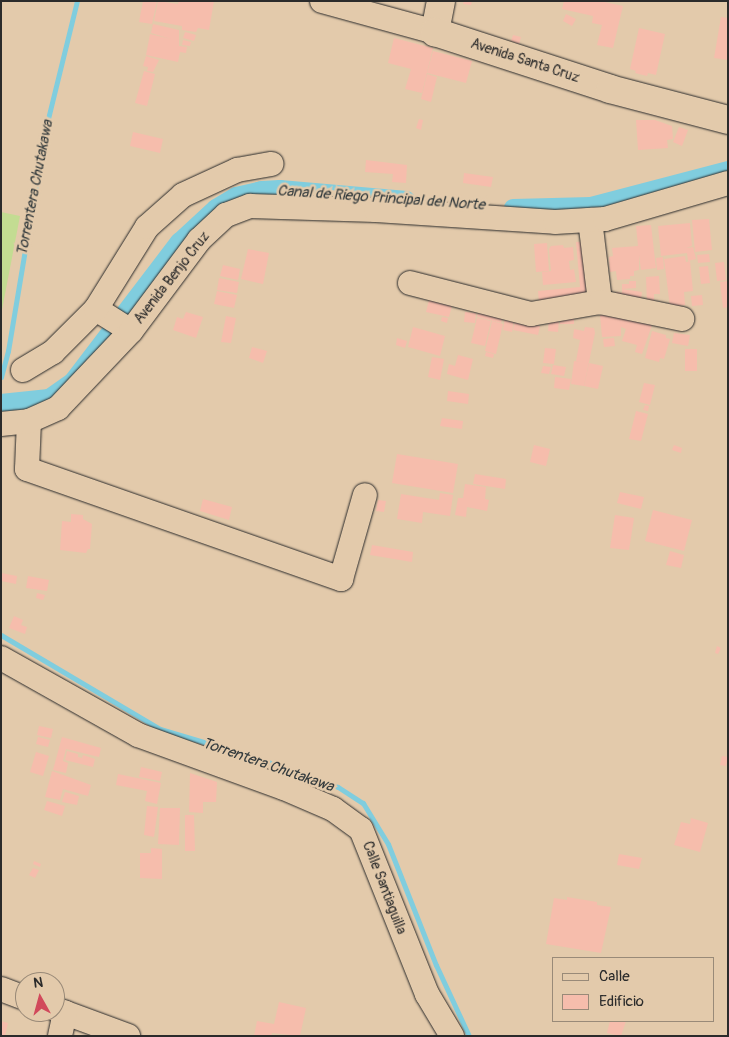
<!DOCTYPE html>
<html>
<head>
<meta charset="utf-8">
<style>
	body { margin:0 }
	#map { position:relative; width:729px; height:1037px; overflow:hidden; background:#e3caab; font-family:Pangolin,sans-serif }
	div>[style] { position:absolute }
	.green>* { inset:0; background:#c3dc92 }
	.stream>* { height:5px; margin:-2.5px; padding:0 2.5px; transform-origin:2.5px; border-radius:2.5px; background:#80cdde }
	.canal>* { height:18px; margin:-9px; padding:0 9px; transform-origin:9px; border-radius:9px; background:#80cdde }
	.building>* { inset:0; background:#f6bdac }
	.roads { filter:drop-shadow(0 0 1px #2b2b2b) drop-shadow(0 0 1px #2b2b2b) }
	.minor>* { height:24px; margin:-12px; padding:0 12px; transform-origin:12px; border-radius:12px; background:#e3caab }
	.major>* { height:28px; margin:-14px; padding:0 14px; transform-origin:14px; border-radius:14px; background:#e3caab }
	span { translate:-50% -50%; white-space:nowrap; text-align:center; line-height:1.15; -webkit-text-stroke:5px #e3caab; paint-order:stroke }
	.street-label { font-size:14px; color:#2b2b2b }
	.water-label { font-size:15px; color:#343b3d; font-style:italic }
	.frame { position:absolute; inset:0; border:2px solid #2b2b2b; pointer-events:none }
	.legend { position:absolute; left:552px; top:957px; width:162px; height:65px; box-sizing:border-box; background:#e3caab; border:1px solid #998a78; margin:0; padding:6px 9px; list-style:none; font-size:15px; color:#2b2b2b }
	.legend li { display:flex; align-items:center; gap:10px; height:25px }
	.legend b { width:25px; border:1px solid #998a78 }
	.north { position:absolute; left:15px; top:972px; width:50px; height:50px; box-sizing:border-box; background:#e3caab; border:1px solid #998a78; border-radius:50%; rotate:353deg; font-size:14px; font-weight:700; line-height:20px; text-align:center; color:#2b2b2b }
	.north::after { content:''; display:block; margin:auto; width:18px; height:22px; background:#d1495b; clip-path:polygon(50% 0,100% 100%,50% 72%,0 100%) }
</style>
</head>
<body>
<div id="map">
	<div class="green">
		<div style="clip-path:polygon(1px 212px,20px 216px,1px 315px)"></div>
	</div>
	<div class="stream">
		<div style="left:1px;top:377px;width:27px;rotate:-75deg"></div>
		<div style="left:8px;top:351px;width:219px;rotate:-80.5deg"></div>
		<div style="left:44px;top:135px;width:138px;rotate:-76.2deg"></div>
		<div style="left:1px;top:635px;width:185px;rotate:30.6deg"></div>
		<div style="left:160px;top:729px;width:98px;rotate:16.6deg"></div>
		<div style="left:254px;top:757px;width:89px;rotate:19.7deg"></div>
		<div style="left:338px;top:787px;width:30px;rotate:33deg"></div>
		<div style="left:363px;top:803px;width:48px;rotate:58.6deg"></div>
		<div style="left:388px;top:844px;width:130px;rotate:68.4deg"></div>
		<div style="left:436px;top:965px;width:78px;rotate:65.1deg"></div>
	</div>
	<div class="canal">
		<div style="left:513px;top:208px;width:78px;rotate:-1.5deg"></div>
		<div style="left:591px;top:206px;width:142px;rotate:-14.7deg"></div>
		<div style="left:1px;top:403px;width:48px;rotate:-5.9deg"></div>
		<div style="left:49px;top:398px;width:29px;rotate:-35deg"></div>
		<div style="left:73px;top:381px;width:175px;rotate:-52.7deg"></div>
		<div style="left:179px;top:242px;width:50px;rotate:-42.6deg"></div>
		<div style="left:216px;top:208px;width:23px;rotate:-31deg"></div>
		<div style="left:236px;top:196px;width:27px;rotate:-13deg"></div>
		<div style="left:262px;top:190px;width:18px;rotate:-3deg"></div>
		<div style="left:280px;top:189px;width:127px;rotate:5deg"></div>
	</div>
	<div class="building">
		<div style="clip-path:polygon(143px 1px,157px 1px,152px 24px,139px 22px)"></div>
		<div style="clip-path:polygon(158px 1px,178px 4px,179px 1px,214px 1px,209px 30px,198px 28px,196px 32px,182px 30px,182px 26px,154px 21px)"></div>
		<div style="clip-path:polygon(464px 1px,472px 1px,471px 5px,463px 4px)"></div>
		<div style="clip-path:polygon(564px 1px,600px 1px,623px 6px,613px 48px,597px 45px,602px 25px,592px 23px,593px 16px,562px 9px)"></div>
		<div style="clip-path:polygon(566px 14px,576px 19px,572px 26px,563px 21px)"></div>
		<div style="clip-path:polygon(721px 17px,728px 18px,728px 60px,714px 58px)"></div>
		<div style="clip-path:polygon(153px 24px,179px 30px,179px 46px,187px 47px,186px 53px,180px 52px,178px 62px,146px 55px,150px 34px,171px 39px,151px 33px)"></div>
		<div style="clip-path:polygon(639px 28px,665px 34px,656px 75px,648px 73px,647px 76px,635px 73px,636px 71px,630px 69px)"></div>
		<div style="clip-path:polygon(185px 32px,196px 35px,194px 41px,183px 38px)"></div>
		<div style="clip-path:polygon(513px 35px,521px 37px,519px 44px,511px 41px)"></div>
		<div style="clip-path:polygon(394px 38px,433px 48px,422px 93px,405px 89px,411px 69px,388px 63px)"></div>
		<div style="clip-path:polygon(183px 40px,191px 42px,190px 46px,182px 45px)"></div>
		<div style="clip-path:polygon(433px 51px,472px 61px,466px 83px,427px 73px)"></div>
		<div style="clip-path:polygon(146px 56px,159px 60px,153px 72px,147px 71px,148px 67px,143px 66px)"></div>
		<div style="clip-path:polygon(144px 71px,155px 74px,147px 106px,135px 103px)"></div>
		<div style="clip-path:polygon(427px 74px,437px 77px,431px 102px,421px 99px)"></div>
		<div style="clip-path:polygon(419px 119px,423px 120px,421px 130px,416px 128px)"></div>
		<div style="clip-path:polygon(636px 120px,655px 120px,672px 126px,673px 139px,667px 140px,668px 148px,638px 150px)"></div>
		<div style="clip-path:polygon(679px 127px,688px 130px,682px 146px,673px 142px)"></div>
		<div style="clip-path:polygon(133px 132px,163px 139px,160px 153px,130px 146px)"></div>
		<div style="clip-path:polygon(366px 160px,407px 165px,406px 183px,392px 182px,393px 174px,365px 172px)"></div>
		<div style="clip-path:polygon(464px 173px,493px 177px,491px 187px,463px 183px)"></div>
		<div style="clip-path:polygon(709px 219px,712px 250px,695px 252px,692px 220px)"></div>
		<div style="clip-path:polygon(690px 223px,692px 246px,686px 248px,693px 247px,696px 259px,688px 261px,687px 253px,661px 256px,658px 226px)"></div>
		<div style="clip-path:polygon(651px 225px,656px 268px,641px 270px,639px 255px,639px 270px,634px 271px,634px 276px,630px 276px,630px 279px,617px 280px,616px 271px,610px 272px,609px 257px,613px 256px,612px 248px,638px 246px,636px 226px)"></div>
		<div style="clip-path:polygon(590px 241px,595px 297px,539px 302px,538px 291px,580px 287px,576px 242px)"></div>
		<div style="clip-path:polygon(547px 243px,549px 271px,536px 272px,534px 244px)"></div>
		<div style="clip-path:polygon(563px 245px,564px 248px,573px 247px,574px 260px,569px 261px,570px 270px,574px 269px,576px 282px,543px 285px,542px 272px,551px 271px,549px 249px,551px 246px)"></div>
		<div style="clip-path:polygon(248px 249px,269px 253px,263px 284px,241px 279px)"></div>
		<div style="clip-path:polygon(709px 254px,710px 262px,698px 263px,697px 255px)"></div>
		<div style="clip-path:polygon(685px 256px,686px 262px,690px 261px,693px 291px,684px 292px,685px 305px,670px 307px,664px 259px)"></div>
		<div style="clip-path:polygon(663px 257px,664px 269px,657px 270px,656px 258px)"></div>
		<div style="clip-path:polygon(724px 262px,726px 280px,717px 281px,715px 263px)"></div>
		<div style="clip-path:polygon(223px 265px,240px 269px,238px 280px,220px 276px)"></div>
		<div style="clip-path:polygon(708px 266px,710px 283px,701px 284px,699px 267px)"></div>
		<div style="clip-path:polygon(659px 276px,660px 294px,654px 294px,654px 304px,647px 304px,646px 277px)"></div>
		<div style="clip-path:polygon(219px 278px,239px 282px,237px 293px,217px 290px)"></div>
		<div style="clip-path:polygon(629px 281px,636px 281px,636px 288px,622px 289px,622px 284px,629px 284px)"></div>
		<div style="clip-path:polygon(728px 281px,728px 307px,723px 308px,720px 282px)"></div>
		<div style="clip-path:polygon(622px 289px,642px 292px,640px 306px,615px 297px,616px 292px,622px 293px)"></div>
		<div style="clip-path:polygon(217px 291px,237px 295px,234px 308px,214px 304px)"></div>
		<div style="clip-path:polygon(702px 295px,703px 305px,692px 306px,691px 296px)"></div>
		<div style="clip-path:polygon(430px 296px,453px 302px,449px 317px,426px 312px)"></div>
		<div style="clip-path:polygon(479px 306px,504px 312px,501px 323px,477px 317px)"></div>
		<div style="clip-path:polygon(186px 312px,203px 317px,196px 338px,173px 330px,177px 317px,183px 319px)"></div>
		<div style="clip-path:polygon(465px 312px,476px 313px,475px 323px,464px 322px)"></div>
		<div style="clip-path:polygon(620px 314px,653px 322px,642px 354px,635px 352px,637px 345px,622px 341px,626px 329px,621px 327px,621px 336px,602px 337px,600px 315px)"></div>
		<div style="clip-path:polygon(560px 315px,574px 316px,574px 324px,560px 324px)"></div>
		<div style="clip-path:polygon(226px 316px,236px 318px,231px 343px,221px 342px)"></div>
		<div style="clip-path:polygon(442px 317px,448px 318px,447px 323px,441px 321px)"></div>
		<div style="clip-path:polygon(477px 318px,491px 321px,485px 346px,471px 343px)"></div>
		<div style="clip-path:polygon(505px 318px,514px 320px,512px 332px,503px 330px)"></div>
		<div style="clip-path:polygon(549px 319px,559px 320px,558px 332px,548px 331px)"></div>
		<div style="clip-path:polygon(492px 321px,503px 324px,496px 354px,485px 351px)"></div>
		<div style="clip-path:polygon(515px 321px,540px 326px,538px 335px,513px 330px)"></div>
		<div style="clip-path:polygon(413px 327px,445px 336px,440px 356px,408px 347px)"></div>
		<div style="clip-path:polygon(585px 327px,594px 328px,595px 333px,584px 386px,571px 384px,574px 361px,584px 362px,576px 361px,580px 340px,573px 338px,574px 329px,584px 331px)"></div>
		<div style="clip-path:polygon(652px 331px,666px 335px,666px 338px,670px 339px,664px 359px,660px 358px,659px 362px,645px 358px)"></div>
		<div style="clip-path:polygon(674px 333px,690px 335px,688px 346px,672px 343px)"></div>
		<div style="clip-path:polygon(397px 338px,407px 341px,405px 348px,396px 345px)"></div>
		<div style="clip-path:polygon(614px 338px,615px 346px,604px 347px,603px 339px)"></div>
		<div style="clip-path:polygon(252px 347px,267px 351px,263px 363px,249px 358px)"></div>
		<div style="clip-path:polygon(545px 348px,556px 349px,554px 364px,543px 363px)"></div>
		<div style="clip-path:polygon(685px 349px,697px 349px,697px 371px,685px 371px)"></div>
		<div style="clip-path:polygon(486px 352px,494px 354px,493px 358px,485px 356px)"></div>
		<div style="clip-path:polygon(458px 355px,473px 359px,468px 380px,447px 374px,449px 364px,455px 366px)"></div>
		<div style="clip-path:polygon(432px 357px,444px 359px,440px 380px,428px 377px)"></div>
		<div style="clip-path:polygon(589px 363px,603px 366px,598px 389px,584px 386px)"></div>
		<div style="clip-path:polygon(553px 365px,566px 367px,564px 376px,551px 374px)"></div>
		<div style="clip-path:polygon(543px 366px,551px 367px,549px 374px,541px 373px)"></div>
		<div style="clip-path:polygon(555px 377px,571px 379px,569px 390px,554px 388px)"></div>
		<div style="clip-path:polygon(644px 383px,655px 385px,650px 405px,639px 402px)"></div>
		<div style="clip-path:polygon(448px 391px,469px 394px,468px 404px,447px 401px)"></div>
		<div style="clip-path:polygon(645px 405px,649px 406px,648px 411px,643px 410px)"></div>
		<div style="clip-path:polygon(636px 411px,648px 414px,641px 441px,629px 439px)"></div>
		<div style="clip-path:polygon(442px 418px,463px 421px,462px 429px,440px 426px)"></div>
		<div style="clip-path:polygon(534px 445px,550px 449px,546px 466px,530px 462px)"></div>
		<div style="clip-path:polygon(674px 445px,682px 448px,681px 453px,672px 450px)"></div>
		<div style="clip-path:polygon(397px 454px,458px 464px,453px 493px,392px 483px)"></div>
		<div style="clip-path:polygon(475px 474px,506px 479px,505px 489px,473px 484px)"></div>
		<div style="clip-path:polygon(465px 484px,486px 487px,485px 499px,489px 500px,487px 511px,467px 507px,466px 517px,455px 515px,458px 498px,463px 498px)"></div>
		<div style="clip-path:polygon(620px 492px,644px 497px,641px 509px,617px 503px)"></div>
		<div style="clip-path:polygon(440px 493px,453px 495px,450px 516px,423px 512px,422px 523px,397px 519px,401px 494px,439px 500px)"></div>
		<div style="clip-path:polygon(203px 499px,232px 507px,229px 520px,200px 511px)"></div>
		<div style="clip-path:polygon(378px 500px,386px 501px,384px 512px,376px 511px)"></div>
		<div style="clip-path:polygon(653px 510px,692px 520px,684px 551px,645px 541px)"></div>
		<div style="clip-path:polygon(71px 514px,83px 515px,83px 519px,92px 524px,90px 549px,88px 549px,86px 553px,60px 550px,62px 521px,71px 522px)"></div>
		<div style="clip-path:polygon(615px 515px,634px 518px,629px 550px,610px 548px)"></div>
		<div style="clip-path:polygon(372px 545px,413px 552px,412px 562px,370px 555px)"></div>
		<div style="clip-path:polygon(670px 551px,684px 555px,681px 568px,666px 565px)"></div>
		<div style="clip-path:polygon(1px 573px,17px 576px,16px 584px,1px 581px)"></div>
		<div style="clip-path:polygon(28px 576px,49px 580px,47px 591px,26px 588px)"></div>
		<div style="clip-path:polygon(37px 593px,45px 595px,43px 600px,36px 598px)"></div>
		<div style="clip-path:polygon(14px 616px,23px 620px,21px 625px,27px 627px,25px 634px,9px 628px)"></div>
		<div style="clip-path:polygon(717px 646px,721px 648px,718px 654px,715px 653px)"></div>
		<div style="clip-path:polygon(39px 726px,53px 729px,51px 738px,37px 735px)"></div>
		<div style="clip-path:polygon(38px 737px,50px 740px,48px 747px,36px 744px)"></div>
		<div style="clip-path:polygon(62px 737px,101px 748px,99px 757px,66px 749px,63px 761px,68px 763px,66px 773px,53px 770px)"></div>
		<div style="clip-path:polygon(67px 751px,78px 754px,78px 757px,82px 758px,83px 755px,95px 759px,93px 767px,65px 760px)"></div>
		<div style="clip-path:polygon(36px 752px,49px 756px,43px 776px,30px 772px)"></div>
		<div style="clip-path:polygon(722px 756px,728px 757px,726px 766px,720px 765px)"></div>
		<div style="clip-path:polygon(141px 767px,162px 772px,160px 781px,139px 777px)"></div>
		<div style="clip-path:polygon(52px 771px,91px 785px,88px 796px,63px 789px,60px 800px,45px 797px)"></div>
		<div style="clip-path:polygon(190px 773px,217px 782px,216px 802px,203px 802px,203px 813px,189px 812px)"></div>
		<div style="clip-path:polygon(118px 774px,161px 783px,157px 804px,145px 801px,147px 791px,116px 785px)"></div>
		<div style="clip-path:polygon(65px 792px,79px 796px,77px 805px,62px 802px)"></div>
		<div style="clip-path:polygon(47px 801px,65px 806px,62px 816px,44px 810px)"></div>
		<div style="clip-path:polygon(147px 806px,158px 807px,154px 837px,144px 835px)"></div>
		<div style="clip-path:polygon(160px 808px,180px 808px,179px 845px,158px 844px)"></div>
		<div style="clip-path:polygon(185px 815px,194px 815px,195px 851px,185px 851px)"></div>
		<div style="clip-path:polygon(691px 818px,708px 823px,700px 852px,674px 845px,681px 822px,690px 824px)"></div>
		<div style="clip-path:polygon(151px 848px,162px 849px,162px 879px,140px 878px,140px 853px,151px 853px)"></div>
		<div style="clip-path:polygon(619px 854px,642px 858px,639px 869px,617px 865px)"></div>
		<div style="clip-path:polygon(34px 861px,41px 864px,40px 867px,33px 864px)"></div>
		<div style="clip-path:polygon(33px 868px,39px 870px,35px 878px,29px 875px)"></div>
		<div style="clip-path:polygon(567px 897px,597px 902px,597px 905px,611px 907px,601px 953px,546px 944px,554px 898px,567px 900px)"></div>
		<div style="clip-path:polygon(279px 1002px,306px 1008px,300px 1036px,272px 1033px,271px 1036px,254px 1036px,257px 1021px,274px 1024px)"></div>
		<div style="clip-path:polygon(1px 1021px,8px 1023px,5px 1036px,1px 1036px)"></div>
		<div style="clip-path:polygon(610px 1021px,626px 1021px,621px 1036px,607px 1033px)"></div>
	</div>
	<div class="roads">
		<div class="minor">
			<div style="left:322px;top:1px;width:117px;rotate:15.3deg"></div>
			<div style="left:590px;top:220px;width:83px;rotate:83deg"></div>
			<div style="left:410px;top:283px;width:125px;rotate:14.4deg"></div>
			<div style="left:531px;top:314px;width:70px;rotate:-9.9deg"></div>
			<div style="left:600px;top:302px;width:84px;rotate:11.7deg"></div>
			<div style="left:96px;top:309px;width:41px;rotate:32.2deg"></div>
			<div style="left:23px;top:370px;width:35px;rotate:-31deg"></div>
			<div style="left:53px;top:352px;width:61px;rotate:-45deg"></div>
			<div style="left:96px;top:309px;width:97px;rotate:-58.1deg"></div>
			<div style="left:147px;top:227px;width:48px;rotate:-41.6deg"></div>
			<div style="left:183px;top:195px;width:60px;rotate:-24.8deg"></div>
			<div style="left:237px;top:170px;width:35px;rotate:-10deg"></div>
			<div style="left:29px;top:421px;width:48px;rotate:92.4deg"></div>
			<div style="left:27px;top:469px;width:333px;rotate:19.3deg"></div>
			<div style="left:341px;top:579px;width:87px;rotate:-74.1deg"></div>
			<div style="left:1px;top:424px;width:28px;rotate:-6deg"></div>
			<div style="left:29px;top:421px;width:32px;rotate:-24deg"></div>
			<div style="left:58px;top:408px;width:106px;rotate:-46.5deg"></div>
			<div style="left:131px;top:331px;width:114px;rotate:-53.2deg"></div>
			<div style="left:199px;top:240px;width:37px;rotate:-43deg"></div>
			<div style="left:226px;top:215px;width:26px;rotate:-21deg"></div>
			<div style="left:250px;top:206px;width:126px;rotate:1.8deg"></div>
			<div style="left:376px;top:210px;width:179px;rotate:3.8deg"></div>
			<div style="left:555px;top:222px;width:50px;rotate:-3.4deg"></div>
			<div style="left:605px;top:219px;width:128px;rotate:-16.3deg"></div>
			<div style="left:1px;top:658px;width:157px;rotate:29.3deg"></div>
			<div style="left:138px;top:735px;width:155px;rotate:20deg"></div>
			<div style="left:284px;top:788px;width:53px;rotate:23.2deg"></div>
			<div style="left:333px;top:809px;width:34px;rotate:36deg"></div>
			<div style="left:361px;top:829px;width:178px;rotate:68.2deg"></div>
			<div style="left:427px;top:994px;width:49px;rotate:59.2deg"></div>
			<div style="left:1px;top:989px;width:26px;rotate:21deg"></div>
			<div style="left:55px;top:1009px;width:78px;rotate:20.3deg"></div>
			<div style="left:60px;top:1036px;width:24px;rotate:-78deg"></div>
		</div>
		<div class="major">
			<div style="left:441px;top:1px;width:32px;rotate:101deg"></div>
			<div style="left:435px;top:32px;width:184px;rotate:18deg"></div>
			<div style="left:610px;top:89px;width:122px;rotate:14.7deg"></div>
		</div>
	</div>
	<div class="street-label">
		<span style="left:525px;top:61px;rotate:18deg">Avenida Santa Cruz</span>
		<span style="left:172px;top:278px;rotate:-52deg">Avenida Benjo Cruz</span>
		<span style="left:384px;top:888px;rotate:69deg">Calle Santiaguilla</span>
	</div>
	<div class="water-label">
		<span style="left:35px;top:188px;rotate:-79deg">Torrentera Chutakawa</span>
		<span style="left:381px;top:198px;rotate:4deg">Canal de Riego Principal del Norte</span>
		<span style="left:268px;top:765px;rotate:19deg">Torrentera Chutakawa</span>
	</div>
	<div class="frame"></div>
	<ul class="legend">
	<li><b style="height:6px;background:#e3caab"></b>Calle</li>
	<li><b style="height:14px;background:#f6bdac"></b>Edificio</li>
	</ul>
	<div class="north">N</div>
</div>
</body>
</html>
